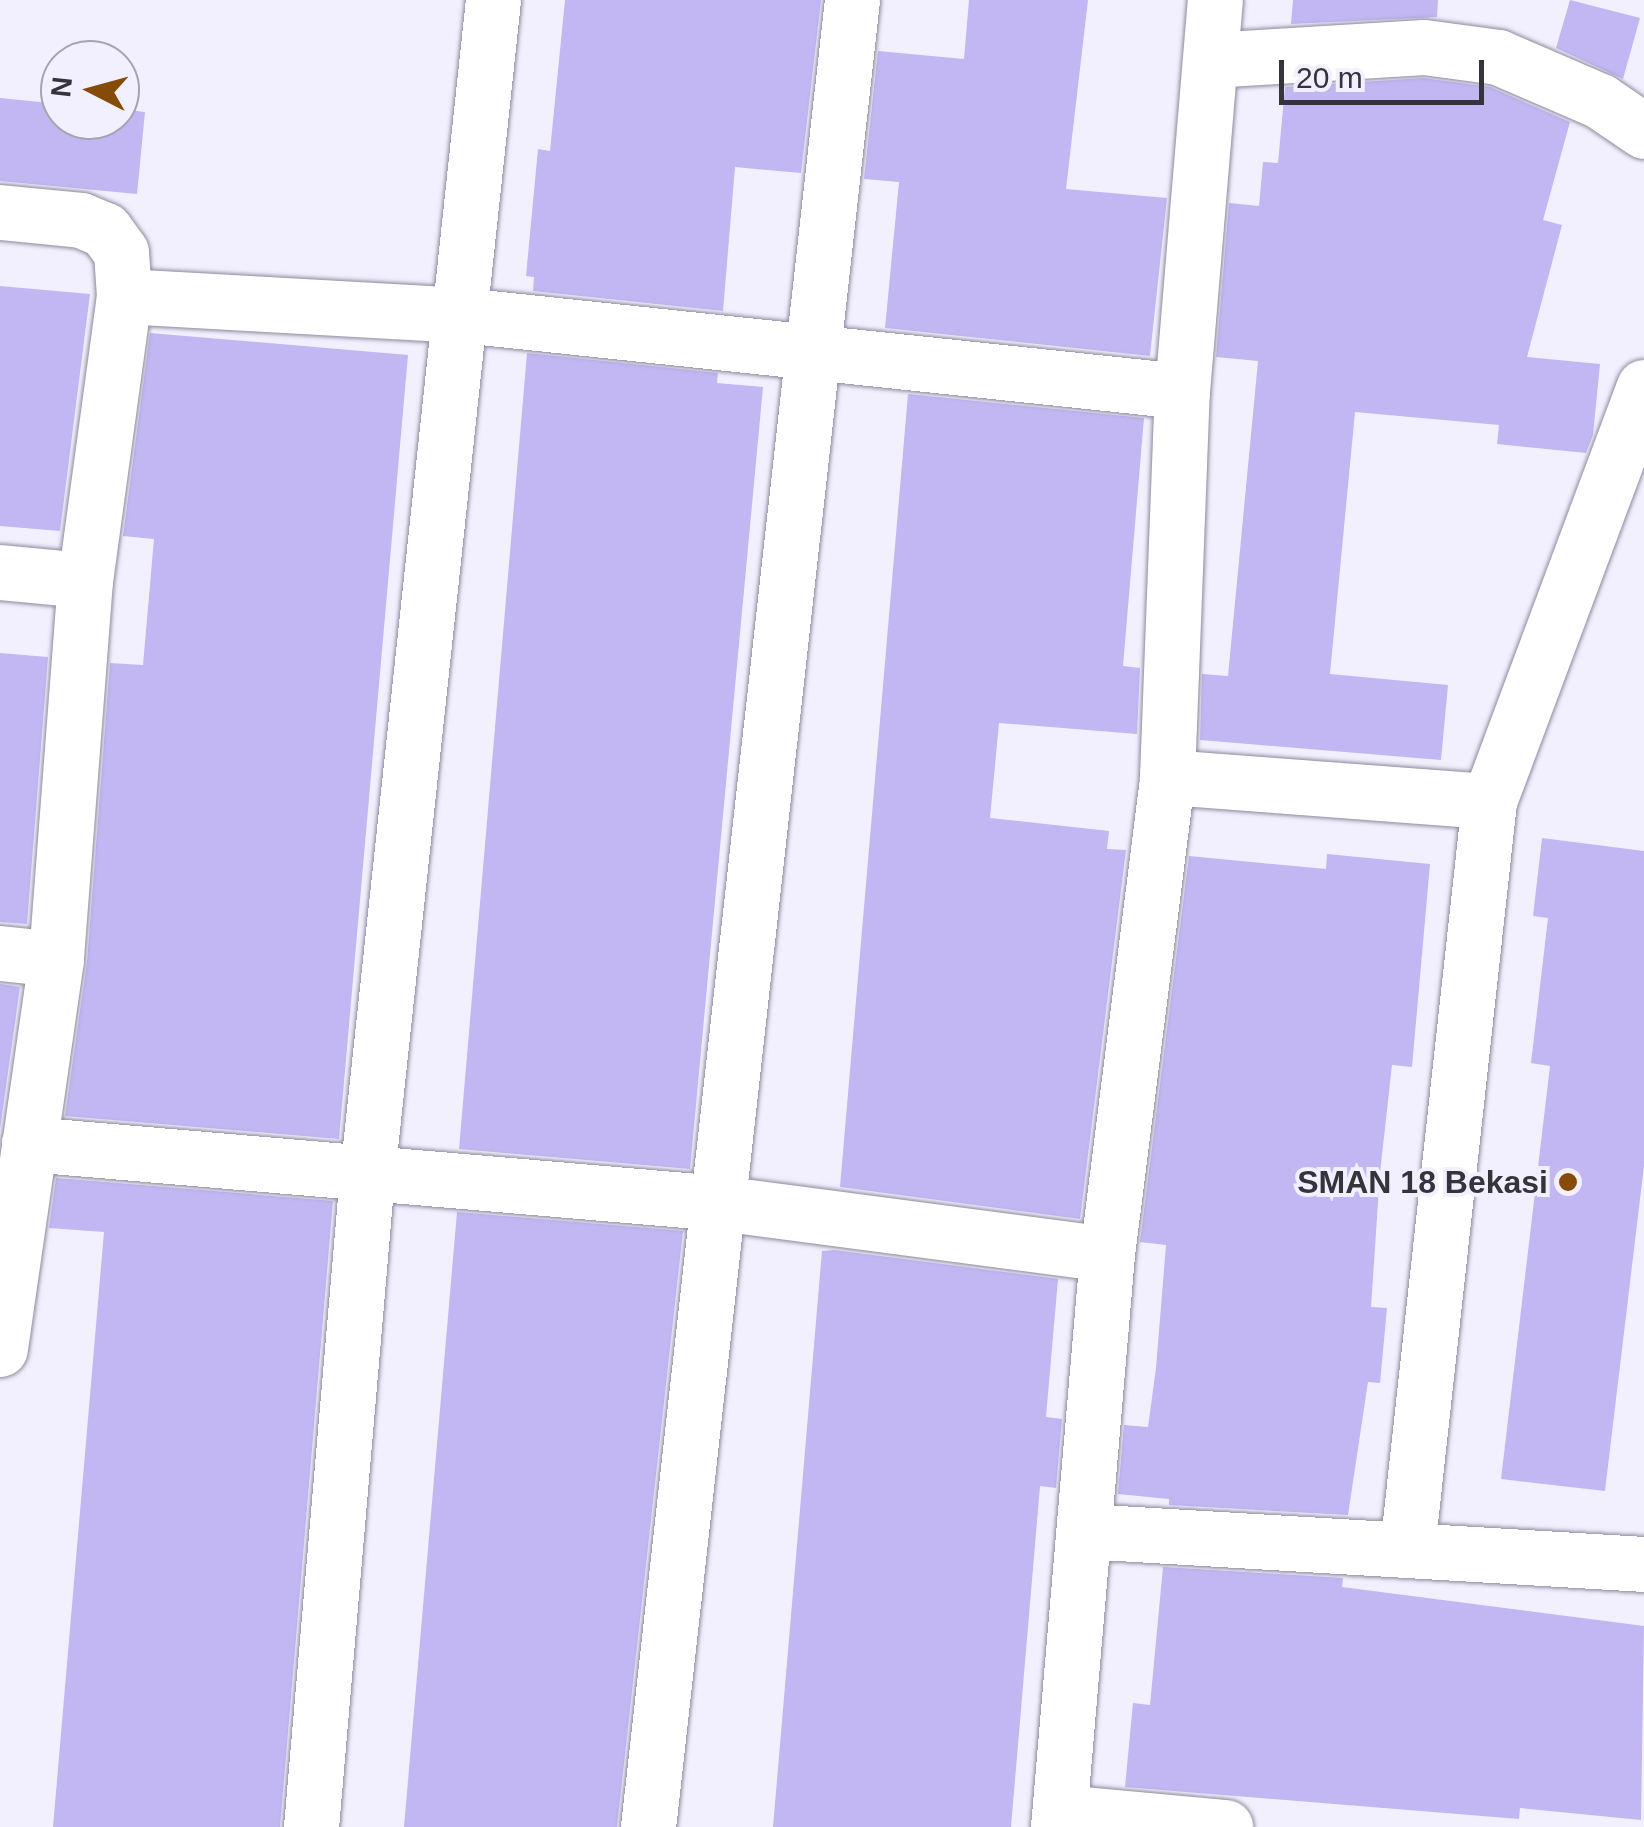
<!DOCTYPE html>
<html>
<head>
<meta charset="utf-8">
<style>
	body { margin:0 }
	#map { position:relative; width:1644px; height:1827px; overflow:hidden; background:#f2f0fe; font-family:Helvetica,sans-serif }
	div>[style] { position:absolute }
	.building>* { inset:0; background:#c2b7f3 }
	.roads { filter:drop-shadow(0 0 2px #8d899e) drop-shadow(0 0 2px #8d899e) }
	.street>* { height:55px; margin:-27.5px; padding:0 27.5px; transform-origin:27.5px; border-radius:27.5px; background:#fff }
	.dots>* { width:28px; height:28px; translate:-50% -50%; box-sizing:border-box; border:5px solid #f2f0fe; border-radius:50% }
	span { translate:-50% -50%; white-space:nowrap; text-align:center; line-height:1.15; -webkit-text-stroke:8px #f2f0fe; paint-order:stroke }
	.poi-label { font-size:32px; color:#35333c; font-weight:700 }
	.right { translate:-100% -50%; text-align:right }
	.north { position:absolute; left:40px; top:40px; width:100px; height:100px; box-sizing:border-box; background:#f2f0fe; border:2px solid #a6a4b0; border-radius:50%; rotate:276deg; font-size:28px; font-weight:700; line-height:40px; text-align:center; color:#35333c }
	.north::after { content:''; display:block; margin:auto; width:35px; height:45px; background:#874b08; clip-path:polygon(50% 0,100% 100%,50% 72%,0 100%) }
	.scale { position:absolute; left:1279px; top:60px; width:205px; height:45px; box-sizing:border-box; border:5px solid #35333c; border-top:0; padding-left:12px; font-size:30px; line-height:35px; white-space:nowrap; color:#35333c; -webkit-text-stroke:8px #f2f0fe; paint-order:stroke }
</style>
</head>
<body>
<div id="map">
	<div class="building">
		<div style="clip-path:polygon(565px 0,821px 0,801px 173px,735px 167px,723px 311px,533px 291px,534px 277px,526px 276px,538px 149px,550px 151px)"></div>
		<div style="clip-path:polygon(969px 0,1088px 0,1066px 189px,1167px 198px,1150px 356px,885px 328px,899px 182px,864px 179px,878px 51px,964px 59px)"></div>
		<div style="clip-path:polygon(1293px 0,1438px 0,1437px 17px,1291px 24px)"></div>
		<div style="clip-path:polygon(1570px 0,1640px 18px,1623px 79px,1556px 48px)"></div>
		<div style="clip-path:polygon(1423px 78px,1490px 87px,1570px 122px,1543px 220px,1562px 225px,1527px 357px,1600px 364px,1593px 435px,1586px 453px,1497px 444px,1499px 425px,1355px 412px,1330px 674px,1448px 685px,1441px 760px,1200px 740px,1202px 674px,1228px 676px,1258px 361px,1216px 357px,1229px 203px,1259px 206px,1263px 162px,1278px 163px,1285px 87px)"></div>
		<div style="clip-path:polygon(0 98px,60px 104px,60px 120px,120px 120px,120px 109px,145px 112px,137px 194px,0 181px)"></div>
		<div style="clip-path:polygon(0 286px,90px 294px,60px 531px,0 526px)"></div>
		<div style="clip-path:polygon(150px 333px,408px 355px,339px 1139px,65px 1116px,87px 962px,110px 663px,143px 665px,154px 539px,123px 536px)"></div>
		<div style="clip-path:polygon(527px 353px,718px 373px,717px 383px,763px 387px,690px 1169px,459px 1149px)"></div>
		<div style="clip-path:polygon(908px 394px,1144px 418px,1123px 666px,1140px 668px,1137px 734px,999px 723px,990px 818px,1109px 831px,1107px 849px,1126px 850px,1080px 1219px,840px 1187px)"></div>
		<div style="clip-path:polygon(0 653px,48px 657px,27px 924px,0 922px)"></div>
		<div style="clip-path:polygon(1542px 838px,1644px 851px,1644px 1166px,1605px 1491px,1501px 1479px,1550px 1066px,1531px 1063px,1548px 918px,1533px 916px)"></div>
		<div style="clip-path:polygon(1327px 854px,1430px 864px,1412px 1067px,1392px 1065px,1380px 1173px,1371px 1307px,1387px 1308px,1380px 1383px,1368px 1382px,1348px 1515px,1169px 1505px,1169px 1499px,1118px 1494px,1124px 1425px,1148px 1427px,1156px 1368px,1166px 1245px,1140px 1242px,1189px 856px,1326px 869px)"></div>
		<div style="clip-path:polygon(0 984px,20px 987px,0 1129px)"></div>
		<div style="clip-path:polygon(56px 1178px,333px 1201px,280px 1827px,53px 1827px,104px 1232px,49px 1228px)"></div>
		<div style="clip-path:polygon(457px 1212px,683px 1231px,617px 1827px,404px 1827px)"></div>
		<div style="clip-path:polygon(834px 1250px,1058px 1279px,1046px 1417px,1062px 1419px,1056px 1488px,1040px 1486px,1011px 1827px,773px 1827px,822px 1251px)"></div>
		<div style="clip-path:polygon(1163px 1567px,1343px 1578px,1342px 1587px,1644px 1626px,1641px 1820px,1520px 1808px,1519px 1819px,1125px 1787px,1133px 1703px,1150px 1705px)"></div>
	</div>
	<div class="roads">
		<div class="street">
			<div style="left:1210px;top:60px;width:214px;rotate:-3.5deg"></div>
			<div style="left:1424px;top:47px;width:75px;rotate:7.7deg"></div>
			<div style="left:1498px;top:57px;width:111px;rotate:23.3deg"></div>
			<div style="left:1600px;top:101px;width:53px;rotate:34.3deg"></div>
			<div style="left:0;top:212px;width:81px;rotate:5.6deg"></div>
			<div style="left:81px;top:220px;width:26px;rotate:23deg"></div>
			<div style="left:105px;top:230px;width:27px;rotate:54deg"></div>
			<div style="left:121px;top:252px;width:44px;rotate:86.1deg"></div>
			<div style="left:124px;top:296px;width:287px;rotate:97.8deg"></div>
			<div style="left:85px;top:580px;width:380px;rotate:94.4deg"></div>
			<div style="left:56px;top:959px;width:394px;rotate:98.2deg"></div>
			<div style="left:124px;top:296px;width:339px;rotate:3.2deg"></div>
			<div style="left:462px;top:315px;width:724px;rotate:6.03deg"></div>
			<div style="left:0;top:572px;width:85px;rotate:5.4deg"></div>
			<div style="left:1167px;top:777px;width:323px;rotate:4.3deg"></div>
			<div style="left:0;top:953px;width:56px;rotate:6.1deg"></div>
			<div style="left:29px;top:1144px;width:694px;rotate:4.88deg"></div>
			<div style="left:720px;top:1203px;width:390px;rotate:7.5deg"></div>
			<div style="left:1084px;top:1531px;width:561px;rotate:3.37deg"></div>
			<div style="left:1407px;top:1549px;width:752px;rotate:-83.74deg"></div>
			<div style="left:1489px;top:801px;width:442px;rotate:-69.5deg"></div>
			<div style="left:1060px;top:1812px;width:166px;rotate:5.2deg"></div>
			<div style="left:311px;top:1827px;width:654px;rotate:-85.09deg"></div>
			<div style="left:367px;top:1175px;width:1182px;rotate:-83.88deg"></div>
			<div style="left:648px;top:1827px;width:1838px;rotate:-83.63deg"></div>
			<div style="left:1058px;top:1827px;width:575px;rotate:-85.11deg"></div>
			<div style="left:1107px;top:1254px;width:481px;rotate:-82.8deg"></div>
			<div style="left:1167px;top:777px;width:386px;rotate:-87.8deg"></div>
			<div style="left:1182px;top:391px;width:392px;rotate:-85.2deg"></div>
		</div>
	</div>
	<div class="dots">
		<div style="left:1568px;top:1182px;background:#874b08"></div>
	</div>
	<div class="poi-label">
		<span class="right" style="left:1548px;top:1182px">SMAN 18 Bekasi</span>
	</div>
	<div class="north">N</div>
	<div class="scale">20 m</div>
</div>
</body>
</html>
